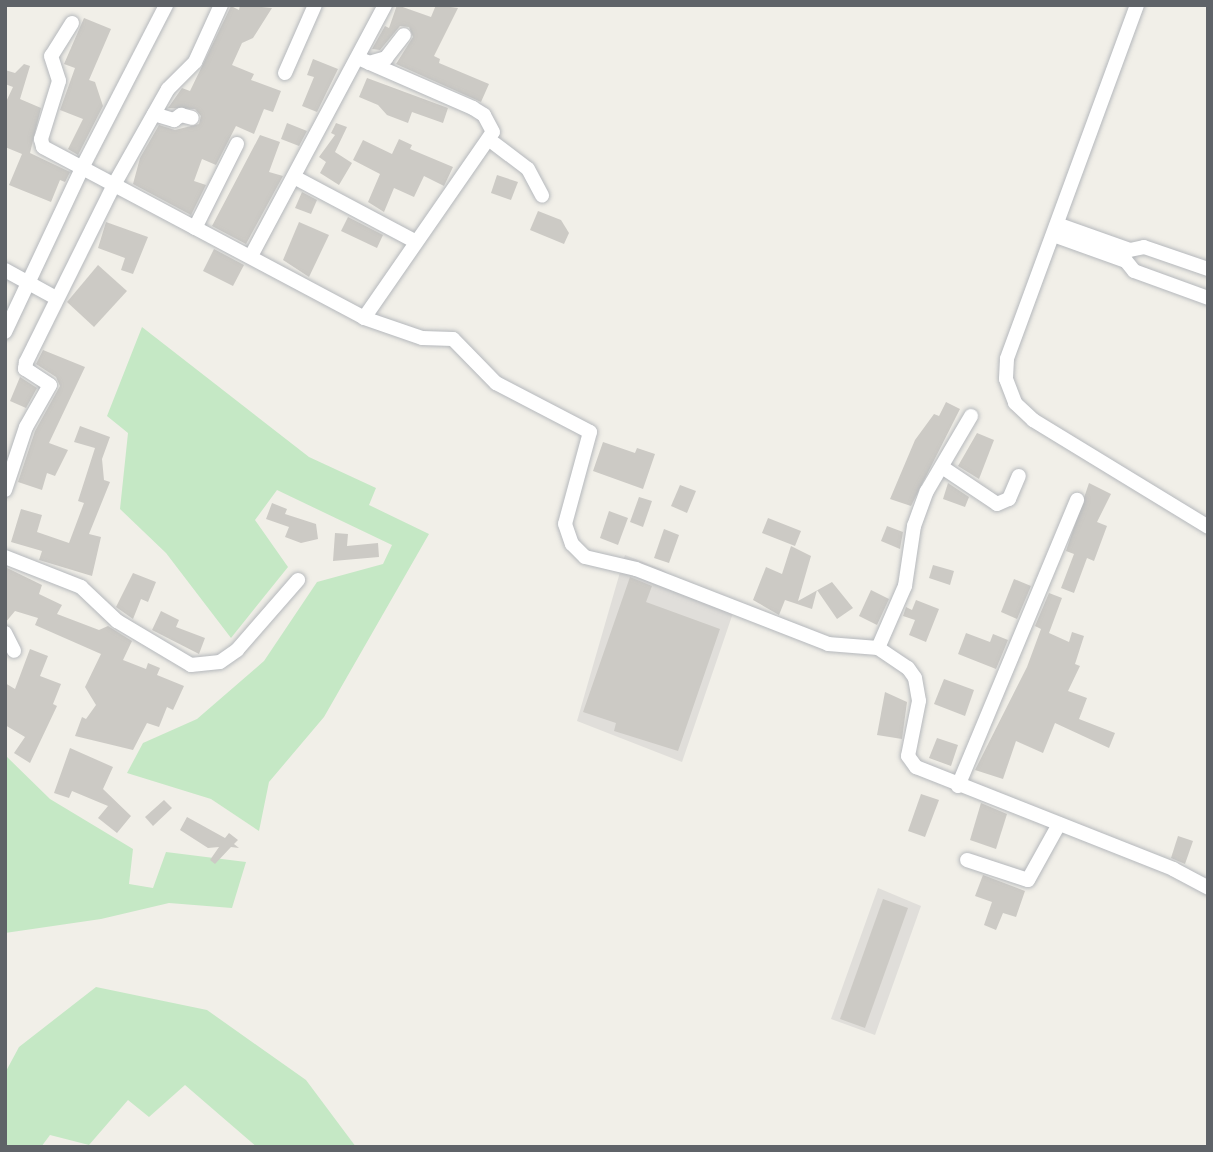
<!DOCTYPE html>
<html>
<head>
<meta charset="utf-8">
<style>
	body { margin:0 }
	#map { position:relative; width:1213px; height:1152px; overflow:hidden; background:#f1efe8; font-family:"Source Sans 3",sans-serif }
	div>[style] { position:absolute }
	.industrial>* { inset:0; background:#e0deda }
	.green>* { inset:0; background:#c5e8c5 }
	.building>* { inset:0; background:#cccac5 }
	.roads { filter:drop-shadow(0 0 2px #b5b8bc) drop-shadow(0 0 2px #b5b8bc) }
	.minor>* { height:14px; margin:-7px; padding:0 7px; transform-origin:7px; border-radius:7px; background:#fff }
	span { translate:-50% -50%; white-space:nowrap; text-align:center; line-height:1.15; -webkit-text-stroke:5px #fff; paint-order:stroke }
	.frame { position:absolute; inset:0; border:7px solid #5f6368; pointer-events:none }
</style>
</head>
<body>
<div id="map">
	<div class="industrial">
		<div style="clip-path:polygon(625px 555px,661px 569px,733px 613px,682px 762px,577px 721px)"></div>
		<div style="clip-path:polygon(878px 888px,921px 906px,875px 1035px,831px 1019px)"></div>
	</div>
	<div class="green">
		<div style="clip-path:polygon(142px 327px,309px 457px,376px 488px,369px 505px,429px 534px,324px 717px,269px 782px,259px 831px,211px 799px,127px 773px,143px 743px,197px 719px,264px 661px,317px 582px,383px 564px,392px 545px,277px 490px,255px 520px,288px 567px,231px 638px,166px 553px,120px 509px,128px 433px,107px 416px)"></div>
		<div style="clip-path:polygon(5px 755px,50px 799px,133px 849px,129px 884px,153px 888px,166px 852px,246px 862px,232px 908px,169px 903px,101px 919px,5px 933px)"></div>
		<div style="clip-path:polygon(96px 987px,207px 1010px,306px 1080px,356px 1147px,257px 1147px,185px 1085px,149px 1117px,128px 1100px,89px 1145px,50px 1135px,41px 1147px,5px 1147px,5px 1073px,19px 1047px)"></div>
	</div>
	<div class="building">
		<div style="clip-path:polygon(240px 5px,272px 8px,253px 38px,242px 43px,232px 65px,254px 74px,251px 80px,281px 91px,273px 112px,264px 109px,254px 134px,236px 126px,216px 165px,202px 159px,194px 181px,206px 185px,191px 215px,133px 184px,140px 158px,159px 125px,175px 130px,199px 124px,201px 116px,195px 109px,168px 108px,182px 88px,190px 91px,231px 6px,239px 10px)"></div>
		<div style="clip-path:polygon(397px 5px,431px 17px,436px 5px,458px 8px,434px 56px,440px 59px,439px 63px,489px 84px,481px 102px,396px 64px,413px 37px,409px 27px,400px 26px,380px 50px,372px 49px,385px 26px,389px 28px)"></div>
		<div style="clip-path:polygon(84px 18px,111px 29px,89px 80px,95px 82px,103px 106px,78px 155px,68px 149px,83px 119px,60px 110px,75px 68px,64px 64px)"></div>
		<div style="clip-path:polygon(313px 59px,338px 69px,317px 112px,302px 106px,314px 77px,307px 75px)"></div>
		<div style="clip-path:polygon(24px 64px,30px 66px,20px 99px,41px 108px,30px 153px,70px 172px,65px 182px,60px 180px,51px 202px,9px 185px,22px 154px,5px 147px,5px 104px,13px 87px,5px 84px,5px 70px,15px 73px)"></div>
		<div style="clip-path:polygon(367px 78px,448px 108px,443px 123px,412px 112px,408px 123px,387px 115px,378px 105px,359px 97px)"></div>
		<div style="clip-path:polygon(287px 123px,307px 131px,299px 146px,281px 139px)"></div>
		<div style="clip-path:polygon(336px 123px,347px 127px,335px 152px,352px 163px,339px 185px,320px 173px,326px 162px,319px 157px,335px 135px,331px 133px)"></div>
		<div style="clip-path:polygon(260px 135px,280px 142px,269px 172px,283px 176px,246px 244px,212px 226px)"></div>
		<div style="clip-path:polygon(399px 139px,412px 145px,410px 149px,453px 167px,444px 186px,424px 176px,414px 197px,394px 188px,384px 212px,368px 202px,380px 174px,353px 160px,363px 140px,392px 154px)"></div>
		<div style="clip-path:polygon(497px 175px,518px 182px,511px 200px,491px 193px)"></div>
		<div style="clip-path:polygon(302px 192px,317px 200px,311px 214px,295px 208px)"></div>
		<div style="clip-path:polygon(538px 211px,561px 220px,569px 233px,564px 244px,530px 230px)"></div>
		<div style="clip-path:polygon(348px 217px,383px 235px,377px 248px,341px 231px)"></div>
		<div style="clip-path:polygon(106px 222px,148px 237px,133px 274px,121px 270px,125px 258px,98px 248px)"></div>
		<div style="clip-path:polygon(299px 222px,329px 235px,309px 277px,283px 260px)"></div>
		<div style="clip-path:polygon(214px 249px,244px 265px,233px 286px,203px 271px)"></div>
		<div style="clip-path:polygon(98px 265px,127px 291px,94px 327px,67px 302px)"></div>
		<div style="clip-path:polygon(43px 350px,85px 367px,49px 443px,68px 450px,55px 476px,47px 473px,42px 490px,18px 482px,35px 431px,60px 386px,56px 377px,36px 364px)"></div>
		<div style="clip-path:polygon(20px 377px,37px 388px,26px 408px,10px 401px)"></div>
		<div style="clip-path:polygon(946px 402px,960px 409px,911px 506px,890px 499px,915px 440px,934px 414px,939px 416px)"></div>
		<div style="clip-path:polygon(80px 426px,110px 437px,102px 459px,104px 480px,110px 482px,89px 534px,101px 537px,92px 576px,39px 560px,42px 551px,11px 542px,21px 509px,42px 515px,37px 532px,69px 543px,84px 503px,78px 501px,95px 448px,74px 442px)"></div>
		<div style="clip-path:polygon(977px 433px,994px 440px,979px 479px,958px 466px)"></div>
		<div style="clip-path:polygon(603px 442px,635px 453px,637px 448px,655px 454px,643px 489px,593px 471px)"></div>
		<div style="clip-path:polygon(948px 483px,969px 497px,965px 507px,943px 499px)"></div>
		<div style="clip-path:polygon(1089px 483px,1111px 494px,1097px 522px,1107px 526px,1094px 561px,1087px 558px,1074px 593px,1061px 588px,1074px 554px,1066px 551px)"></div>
		<div style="clip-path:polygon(680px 485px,696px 491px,687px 513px,671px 506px)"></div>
		<div style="clip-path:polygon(639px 497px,652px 501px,643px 527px,630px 522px)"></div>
		<div style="clip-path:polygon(272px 503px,287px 509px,285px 514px,316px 524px,318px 539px,301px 543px,285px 537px,289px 527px,266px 519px)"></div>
		<div style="clip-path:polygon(609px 511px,628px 518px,618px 545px,600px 538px)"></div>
		<div style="clip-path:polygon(768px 518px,801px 531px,795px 546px,762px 533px)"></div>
		<div style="clip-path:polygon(887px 526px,903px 532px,900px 549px,881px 541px)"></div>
		<div style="clip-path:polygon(664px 529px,679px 535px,669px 563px,654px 558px)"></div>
		<div style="clip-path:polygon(335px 533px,348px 534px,347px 546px,378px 543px,379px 557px,333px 561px)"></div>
		<div style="clip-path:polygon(791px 546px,811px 556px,798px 601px,832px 582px,853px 608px,837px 619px,817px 590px,812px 609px,785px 600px,779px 615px,753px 600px,766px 567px,782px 574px)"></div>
		<div style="clip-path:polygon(933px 565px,954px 571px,950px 585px,929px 578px)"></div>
		<div style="clip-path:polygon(5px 567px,42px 585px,39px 594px,62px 605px,57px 614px,99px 630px,108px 626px,132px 641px,123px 660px,146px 669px,148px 663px,160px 668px,157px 675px,184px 686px,173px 710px,167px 707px,159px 727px,147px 723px,133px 750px,75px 736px,82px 717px,86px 719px,96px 705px,85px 687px,101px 654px,35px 625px,38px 618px,15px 611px,5px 623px)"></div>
		<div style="clip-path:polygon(133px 573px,156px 582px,148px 602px,141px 599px,133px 619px,116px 607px)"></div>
		<div style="clip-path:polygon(630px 577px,652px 586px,646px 602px,720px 629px,678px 751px,614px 731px,616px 723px,583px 712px)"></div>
		<div style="clip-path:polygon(1014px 579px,1031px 586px,1017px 619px,1001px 612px)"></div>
		<div style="clip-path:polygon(871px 590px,889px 599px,877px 625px,859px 616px)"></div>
		<div style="clip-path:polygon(1049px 593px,1062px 598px,1049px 633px,1069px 642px,1072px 632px,1084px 636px,1075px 664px,1080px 666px,1068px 691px,1087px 698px,1079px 719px,1115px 733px,1109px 748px,1055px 723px,1043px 753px,1016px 741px,1003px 779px,975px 770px,1027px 667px,1041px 629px,1035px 626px)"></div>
		<div style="clip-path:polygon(916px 600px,939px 609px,926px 642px,909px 635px,915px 620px,903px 616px,906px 607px,912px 610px)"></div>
		<div style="clip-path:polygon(161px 611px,179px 620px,176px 627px,205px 638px,199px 654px,152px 630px)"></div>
		<div style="clip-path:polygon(966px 633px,990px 642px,993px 634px,1008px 640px,996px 669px,958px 654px)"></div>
		<div style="clip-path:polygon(30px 649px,48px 656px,40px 676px,61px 684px,53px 704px,57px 706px,30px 763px,14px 753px,25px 737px,5px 725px,5px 683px,15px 689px)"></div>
		<div style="clip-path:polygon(944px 679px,974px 690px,965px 716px,934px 704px)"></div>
		<div style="clip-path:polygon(885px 692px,907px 702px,902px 739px,877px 735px)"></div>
		<div style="clip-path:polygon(937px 738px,958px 745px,951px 766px,929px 758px)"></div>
		<div style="clip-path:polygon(70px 748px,113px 767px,103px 789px,131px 816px,117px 833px,98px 818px,108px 806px,72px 791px,69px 798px,54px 793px)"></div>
		<div style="clip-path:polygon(921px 794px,939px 800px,925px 837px,908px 831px)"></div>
		<div style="clip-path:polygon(164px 800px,172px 808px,153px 826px,145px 817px)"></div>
		<div style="clip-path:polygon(981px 803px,1007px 814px,996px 849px,970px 840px)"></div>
		<div style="clip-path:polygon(187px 817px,225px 838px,229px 833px,238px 840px,234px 844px,239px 848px,231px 847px,215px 864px,210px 860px,219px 847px,208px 848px,180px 830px)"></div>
		<div style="clip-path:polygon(1178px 836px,1193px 841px,1185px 864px,1171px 858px)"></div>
		<div style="clip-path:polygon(983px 875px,1025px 891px,1016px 917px,1003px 913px,996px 930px,984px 925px,992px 902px,975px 896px)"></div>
		<div style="clip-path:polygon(883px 899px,908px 908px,865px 1028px,840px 1019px)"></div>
	</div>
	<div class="roads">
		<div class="minor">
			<div style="left:1137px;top:5px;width:377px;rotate:110.2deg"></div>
			<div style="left:1007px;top:359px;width:20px;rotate:93deg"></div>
			<div style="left:1006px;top:379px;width:26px;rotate:69deg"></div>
			<div style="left:1015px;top:403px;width:25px;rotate:43deg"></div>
			<div style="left:1033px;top:420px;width:205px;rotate:31.4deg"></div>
			<div style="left:72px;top:23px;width:39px;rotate:122deg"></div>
			<div style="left:51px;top:56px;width:26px;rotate:72deg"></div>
			<div style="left:59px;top:81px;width:61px;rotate:107.2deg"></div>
			<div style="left:41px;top:139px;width:8px;rotate:76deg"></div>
			<div style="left:43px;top:147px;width:364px;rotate:28deg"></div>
			<div style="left:364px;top:318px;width:226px;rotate:-55.3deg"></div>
			<div style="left:493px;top:132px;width:19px;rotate:-118deg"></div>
			<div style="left:484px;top:115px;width:13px;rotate:-148deg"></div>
			<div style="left:473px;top:108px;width:125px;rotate:-156.5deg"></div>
			<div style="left:369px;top:63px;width:18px;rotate:-16deg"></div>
			<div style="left:386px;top:58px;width:29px;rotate:-52deg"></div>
			<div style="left:285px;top:73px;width:74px;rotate:-66.2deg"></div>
			<div style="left:154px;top:114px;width:21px;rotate:17deg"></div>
			<div style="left:174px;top:120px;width:9px;rotate:-36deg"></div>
			<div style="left:181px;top:115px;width:11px;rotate:15deg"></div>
			<div style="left:491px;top:141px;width:46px;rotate:37.1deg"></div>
			<div style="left:528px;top:169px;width:30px;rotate:62deg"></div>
			<div style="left:294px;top:177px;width:138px;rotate:28deg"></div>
			<div style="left:1057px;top:224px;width:77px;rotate:19.6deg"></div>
			<div style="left:1130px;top:250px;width:14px;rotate:-12deg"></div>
			<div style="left:1144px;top:247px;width:68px;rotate:19deg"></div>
			<div style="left:195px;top:228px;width:94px;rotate:-63.4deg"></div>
			<div style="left:1053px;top:235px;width:77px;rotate:19.6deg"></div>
			<div style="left:1126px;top:261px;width:13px;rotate:51deg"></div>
			<div style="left:1134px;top:271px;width:79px;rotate:20deg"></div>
			<div style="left:251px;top:256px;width:285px;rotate:-61.9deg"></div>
			<div style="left:5px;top:270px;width:58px;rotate:28.8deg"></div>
			<div style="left:364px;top:318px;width:61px;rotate:19deg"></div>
			<div style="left:422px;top:338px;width:31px;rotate:2deg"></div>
			<div style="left:453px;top:339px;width:62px;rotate:45.7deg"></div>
			<div style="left:496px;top:383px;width:106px;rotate:27.5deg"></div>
			<div style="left:590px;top:432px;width:95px;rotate:105.2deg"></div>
			<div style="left:565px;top:524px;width:21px;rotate:71deg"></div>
			<div style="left:572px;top:544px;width:18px;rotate:45deg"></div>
			<div style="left:585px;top:557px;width:52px;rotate:13.2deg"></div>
			<div style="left:636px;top:569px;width:206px;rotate:21.3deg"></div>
			<div style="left:828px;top:644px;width:50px;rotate:4.6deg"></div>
			<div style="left:878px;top:648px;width:36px;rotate:34deg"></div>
			<div style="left:908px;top:668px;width:12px;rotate:55deg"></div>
			<div style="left:915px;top:678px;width:23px;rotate:80deg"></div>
			<div style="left:919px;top:701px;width:56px;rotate:101.3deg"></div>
			<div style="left:908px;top:756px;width:14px;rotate:54deg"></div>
			<div style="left:916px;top:767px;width:277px;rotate:21.6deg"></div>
			<div style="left:1173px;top:869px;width:40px;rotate:28deg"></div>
			<div style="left:5px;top:332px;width:183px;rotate:-64.8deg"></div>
			<div style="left:83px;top:166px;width:181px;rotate:-62.7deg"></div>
			<div style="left:942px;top:467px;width:66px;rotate:33.9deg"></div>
			<div style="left:997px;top:504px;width:13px;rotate:-23deg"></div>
			<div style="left:1009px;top:499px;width:25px;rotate:-67deg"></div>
			<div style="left:5px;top:490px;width:66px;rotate:-71.6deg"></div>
			<div style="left:26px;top:427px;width:48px;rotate:-60.3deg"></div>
			<div style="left:50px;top:385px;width:30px;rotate:-147deg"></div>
			<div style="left:25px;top:369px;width:7px;rotate:-82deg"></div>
			<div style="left:26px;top:362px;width:200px;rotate:-63.6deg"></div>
			<div style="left:115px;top:183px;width:108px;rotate:-60.6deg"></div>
			<div style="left:168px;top:89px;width:38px;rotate:-45deg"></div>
			<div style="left:195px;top:62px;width:63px;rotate:-65.5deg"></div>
			<div style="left:5px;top:557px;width:82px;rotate:21.5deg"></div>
			<div style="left:81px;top:587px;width:50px;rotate:43.4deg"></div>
			<div style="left:117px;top:621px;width:86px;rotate:30.7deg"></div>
			<div style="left:191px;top:665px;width:29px;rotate:-6deg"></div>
			<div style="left:220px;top:662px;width:21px;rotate:-35deg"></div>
			<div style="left:237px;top:650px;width:93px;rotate:-48.9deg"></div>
			<div style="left:5px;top:633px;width:20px;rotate:63deg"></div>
			<div style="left:878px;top:648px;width:68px;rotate:-66.5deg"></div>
			<div style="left:905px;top:586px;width:61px;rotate:-81.5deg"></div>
			<div style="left:914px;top:526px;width:37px;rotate:-70deg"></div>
			<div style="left:927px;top:491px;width:87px;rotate:-59.6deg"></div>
			<div style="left:958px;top:786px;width:310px;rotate:-67.4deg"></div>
			<div style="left:967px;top:860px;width:64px;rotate:18.2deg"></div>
			<div style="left:1028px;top:880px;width:64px;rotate:-61deg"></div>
		</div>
	</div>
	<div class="frame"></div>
</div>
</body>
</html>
